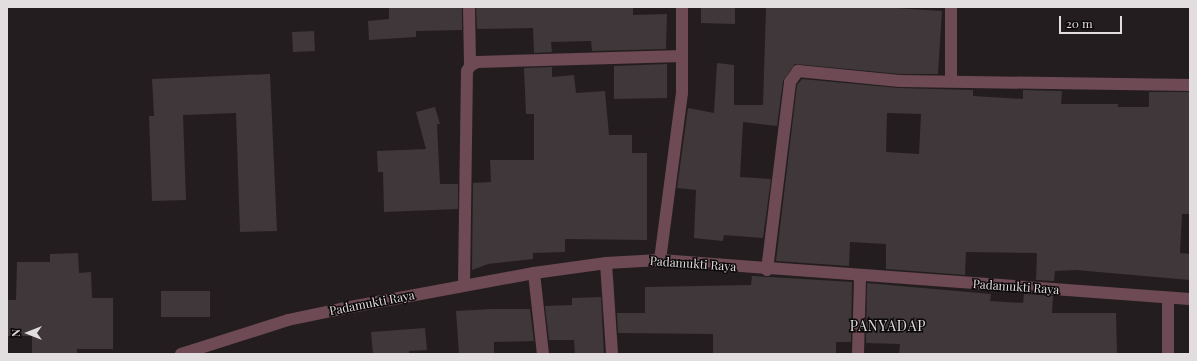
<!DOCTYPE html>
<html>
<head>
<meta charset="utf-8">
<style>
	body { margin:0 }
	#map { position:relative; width:1197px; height:361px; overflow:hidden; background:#241d1f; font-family:"Playfair Display",serif }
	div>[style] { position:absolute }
	.building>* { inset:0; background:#3f3739 }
	.minor>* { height:12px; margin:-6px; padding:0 6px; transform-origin:6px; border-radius:6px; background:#6e4b54 }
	span { translate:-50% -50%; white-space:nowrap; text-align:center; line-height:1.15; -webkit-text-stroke:3px #0b0809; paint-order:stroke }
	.street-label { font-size:12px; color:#e2ddde }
	.quarter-label { font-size:14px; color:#e2ddde; letter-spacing:1px }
	.frame { position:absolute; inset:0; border:8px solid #e2ddde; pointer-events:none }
	.north { position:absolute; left:8px; top:313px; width:40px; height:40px; -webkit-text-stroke:3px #0b0809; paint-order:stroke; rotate:270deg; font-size:11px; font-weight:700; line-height:16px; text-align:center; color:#e2ddde }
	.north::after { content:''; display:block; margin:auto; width:14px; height:18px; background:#e2ddde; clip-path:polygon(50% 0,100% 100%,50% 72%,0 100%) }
	.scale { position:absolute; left:1059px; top:16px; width:63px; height:18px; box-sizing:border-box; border:2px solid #e2ddde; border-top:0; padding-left:5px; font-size:12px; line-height:14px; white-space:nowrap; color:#e2ddde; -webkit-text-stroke:3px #0b0809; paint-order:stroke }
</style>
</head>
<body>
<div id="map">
	<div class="building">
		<div style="clip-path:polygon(389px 7px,462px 7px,462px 30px,416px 31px,416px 37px,369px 40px,368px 21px,389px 19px)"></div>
		<div style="clip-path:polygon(476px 7px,633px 7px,633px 15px,667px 14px,666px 49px,592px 51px,591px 41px,551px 42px,552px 52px,534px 53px,533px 28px,477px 29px)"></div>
		<div style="clip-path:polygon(701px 7px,735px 7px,735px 24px,701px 23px)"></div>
		<div style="clip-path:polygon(766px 7px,881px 7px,942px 11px,938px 74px,900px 74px,795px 64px,783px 81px,777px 126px,743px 122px,740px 177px,771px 179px,763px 238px,724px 235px,723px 241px,694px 238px,696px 190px,677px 188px,688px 108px,714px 113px,717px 63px,734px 65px,734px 105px,763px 105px)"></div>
		<div style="clip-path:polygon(314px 31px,315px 51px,293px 52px,292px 32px)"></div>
		<div style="clip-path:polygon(667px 64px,667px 98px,614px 99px,614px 66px)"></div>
		<div style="clip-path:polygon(552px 67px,552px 77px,574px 75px,576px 93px,605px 91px,609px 135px,632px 135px,632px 153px,647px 153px,647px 240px,565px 239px,565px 252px,533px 253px,533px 259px,488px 264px,472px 270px,473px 183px,491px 182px,490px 160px,534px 160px,534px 114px,526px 114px,524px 68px)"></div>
		<div style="clip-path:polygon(270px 74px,277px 231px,240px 232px,236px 113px,183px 115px,186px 200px,152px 201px,149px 116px,154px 116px,152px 79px)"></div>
		<div style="clip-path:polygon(evenodd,802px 79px,899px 88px,973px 90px,973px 96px,1023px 99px,1023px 90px,1062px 91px,1061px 104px,1118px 104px,1118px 107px,1149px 107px,1149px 92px,1190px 92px,1190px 214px,1182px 214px,1180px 253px,1190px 254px,1190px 280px,1076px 270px,1055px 271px,1054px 281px,1036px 280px,1037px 253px,966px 252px,965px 275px,886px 269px,886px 244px,850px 242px,849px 266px,776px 261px,797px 85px,802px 79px,887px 113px,921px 114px,919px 154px,886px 152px,887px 113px)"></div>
		<div style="clip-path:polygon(435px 107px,440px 124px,437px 124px,440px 184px,458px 184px,458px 209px,384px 212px,383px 172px,378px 172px,377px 151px,426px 149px,416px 112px)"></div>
		<div style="clip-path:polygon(78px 253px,79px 273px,91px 272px,92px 298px,113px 298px,113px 349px,77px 349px,77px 354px,32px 354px,32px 336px,7px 336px,7px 300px,16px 300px,17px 262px,50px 262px,50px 254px)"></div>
		<div style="clip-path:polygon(752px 276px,852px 282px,851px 342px,836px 342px,836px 354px,713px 354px,713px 334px,618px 333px,617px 313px,645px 313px,645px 287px,751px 285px)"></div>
		<div style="clip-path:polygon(867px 283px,991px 294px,990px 301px,1023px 303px,1024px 294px,1053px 296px,1052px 313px,1116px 313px,1117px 354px,899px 354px,900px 344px,866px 343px)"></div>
		<div style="clip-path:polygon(161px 291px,210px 291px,210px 317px,161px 317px)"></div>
		<div style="clip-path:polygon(601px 297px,604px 354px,575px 354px,574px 340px,549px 340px,545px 306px,572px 305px,572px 298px)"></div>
		<div style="clip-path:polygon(492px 309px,530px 309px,534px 341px,494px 342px,494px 354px,459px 354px,456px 311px)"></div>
		<div style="clip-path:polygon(425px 328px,427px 350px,409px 351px,409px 354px,373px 354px,371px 332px)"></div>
	</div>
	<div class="minor">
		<div style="left:469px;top:7px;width:59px;rotate:89deg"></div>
		<div style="left:951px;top:81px;width:74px;rotate:-90deg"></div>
		<div style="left:660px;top:260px;width:168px;rotate:-82.5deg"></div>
		<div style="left:682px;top:93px;width:86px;rotate:-90deg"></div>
		<div style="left:606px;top:263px;width:91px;rotate:86.2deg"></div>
		<div style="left:767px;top:270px;width:189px;rotate:-83deg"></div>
		<div style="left:790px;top:82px;width:14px;rotate:-54deg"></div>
		<div style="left:798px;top:71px;width:102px;rotate:5.6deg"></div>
		<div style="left:900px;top:81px;width:290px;rotate:0.8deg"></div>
		<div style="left:534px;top:273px;width:81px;rotate:83.7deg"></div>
		<div style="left:464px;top:285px;width:214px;rotate:-89.2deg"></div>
		<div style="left:467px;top:71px;width:6px;rotate:-59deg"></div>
		<div style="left:470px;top:66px;width:8px;rotate:-30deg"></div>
		<div style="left:477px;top:62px;width:205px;rotate:-1.7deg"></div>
		<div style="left:1168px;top:298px;width:56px;rotate:90deg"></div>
		<div style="left:181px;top:354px;width:112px;rotate:-17.6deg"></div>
		<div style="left:288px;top:320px;width:58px;rotate:-11.9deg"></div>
		<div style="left:345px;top:308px;width:192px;rotate:-10.5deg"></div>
		<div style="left:534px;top:273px;width:73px;rotate:-7.9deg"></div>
		<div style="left:606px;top:263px;width:54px;rotate:-3.2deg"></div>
		<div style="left:660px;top:260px;width:531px;rotate:4.21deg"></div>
		<div style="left:858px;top:354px;width:78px;rotate:-88.5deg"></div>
	</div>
	<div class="street-label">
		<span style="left:693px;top:264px;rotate:4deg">Padamukti Raya</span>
		<span style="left:1016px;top:287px;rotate:4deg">Padamukti Raya</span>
		<span style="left:372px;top:303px;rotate:-11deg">Padamukti Raya</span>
	</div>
	<div class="quarter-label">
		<span style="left:888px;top:326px">PANYADAP</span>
	</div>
	<div class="frame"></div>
	<div class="north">N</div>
	<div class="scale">20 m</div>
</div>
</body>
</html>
